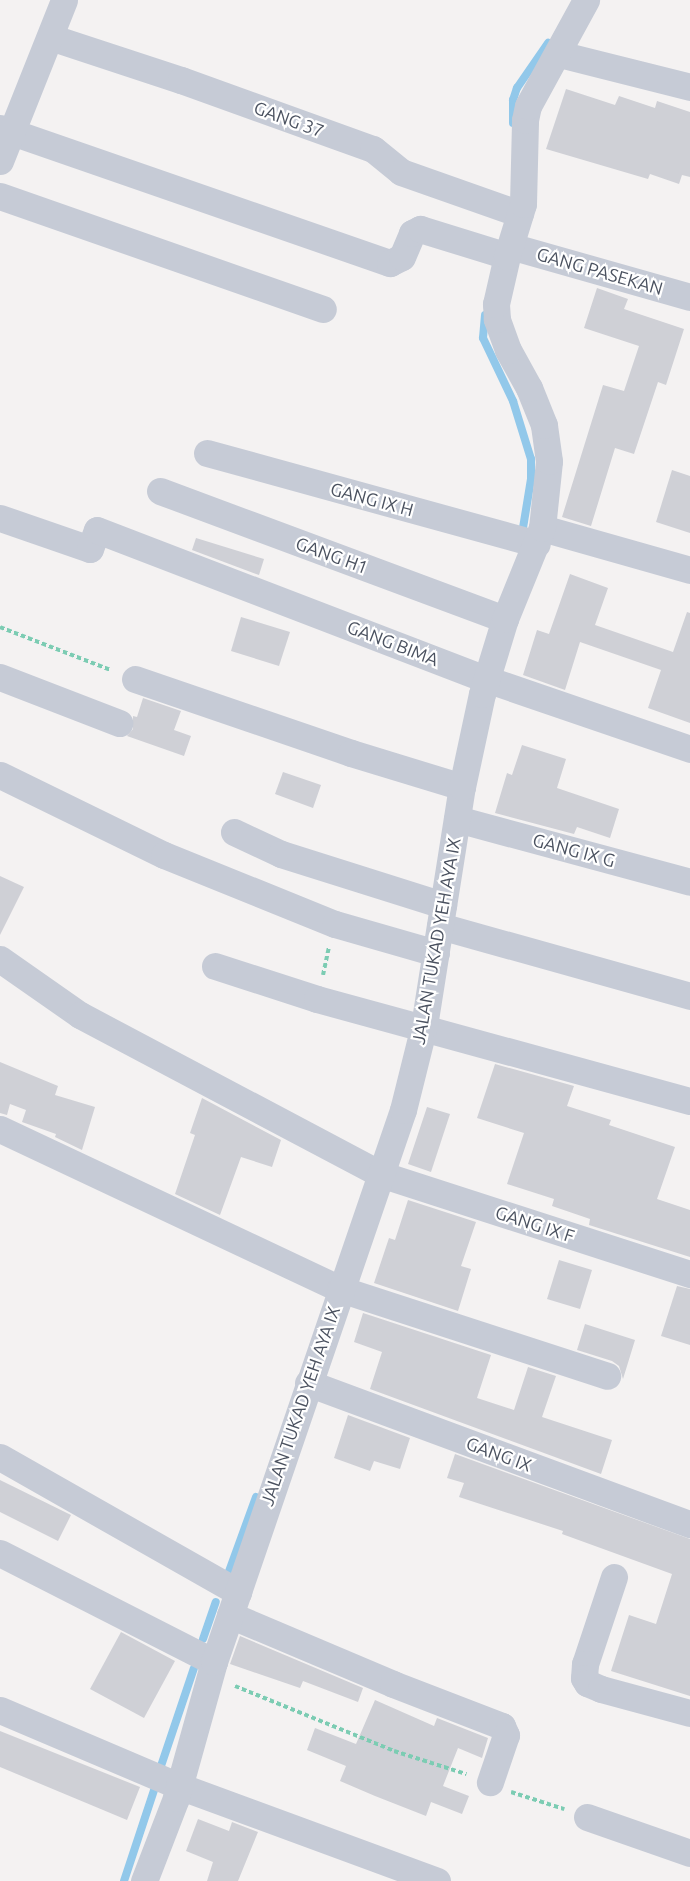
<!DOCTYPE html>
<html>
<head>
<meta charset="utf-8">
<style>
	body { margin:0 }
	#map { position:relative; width:690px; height:1881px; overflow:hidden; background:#f4f2f2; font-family:Ubuntu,sans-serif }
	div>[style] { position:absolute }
	.stream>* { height:8px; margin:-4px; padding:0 4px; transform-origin:4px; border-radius:4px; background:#92c8ea }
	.building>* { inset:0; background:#cfd0d6 }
	.path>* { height:4px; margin-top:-2px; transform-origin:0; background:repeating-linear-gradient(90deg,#7cccb3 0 4.5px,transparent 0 7.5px) }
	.minor>* { height:27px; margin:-13.5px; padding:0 13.5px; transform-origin:13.5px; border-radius:13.5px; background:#c6cbd6 }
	span { translate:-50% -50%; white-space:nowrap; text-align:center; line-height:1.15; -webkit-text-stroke:4.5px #fff; paint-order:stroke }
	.street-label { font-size:18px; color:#4a515f }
</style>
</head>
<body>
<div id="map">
	<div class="stream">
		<div style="left:513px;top:123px;width:23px;rotate:-90deg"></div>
		<div style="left:513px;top:100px;width:13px;rotate:-72deg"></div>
		<div style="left:517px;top:88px;width:55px;rotate:-55.4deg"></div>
		<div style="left:485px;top:315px;width:23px;rotate:95deg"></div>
		<div style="left:483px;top:338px;width:70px;rotate:64.5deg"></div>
		<div style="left:513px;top:401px;width:61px;rotate:72.8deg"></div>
		<div style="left:531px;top:459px;width:20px;rotate:90deg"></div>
		<div style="left:531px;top:479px;width:56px;rotate:99.3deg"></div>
		<div style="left:228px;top:1574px;width:82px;rotate:-70deg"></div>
		<div style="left:203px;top:1639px;width:39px;rotate:-71deg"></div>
		<div style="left:161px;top:1766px;width:103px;rotate:-71.4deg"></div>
		<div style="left:124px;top:1881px;width:99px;rotate:-71.7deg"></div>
	</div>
	<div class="building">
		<div style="clip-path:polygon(566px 89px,615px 105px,619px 96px,655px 108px,657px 101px,690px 112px,690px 177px,682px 175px,679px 184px,650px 174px,648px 179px,546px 149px)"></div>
		<div style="clip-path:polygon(597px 288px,628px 299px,624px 309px,684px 329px,666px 385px,658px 382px,634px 454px,615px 448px,591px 526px,562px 517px,603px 385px,624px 391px,639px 346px,584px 328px)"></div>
		<div style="clip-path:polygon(672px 470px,690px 476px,690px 533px,656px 522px)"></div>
		<div style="clip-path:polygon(196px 538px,264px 559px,259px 575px,192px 550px)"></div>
		<div style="clip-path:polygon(570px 574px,608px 588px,595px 625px,673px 652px,687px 612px,690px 613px,690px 723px,648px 708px,661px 670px,580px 642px,565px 690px,523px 675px,537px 630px,549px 634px)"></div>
		<div style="clip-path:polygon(241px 617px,290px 632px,279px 666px,231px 651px)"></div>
		<div style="clip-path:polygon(143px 698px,181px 711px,174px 730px,191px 736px,184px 756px,127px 736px,133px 729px,133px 716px,137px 717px)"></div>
		<div style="clip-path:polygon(522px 745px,566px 759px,557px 788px,619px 809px,610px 838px,577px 827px,574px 834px,495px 813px,507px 773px,512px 775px)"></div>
		<div style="clip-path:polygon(283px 772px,321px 785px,313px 808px,275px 794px)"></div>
		<div style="clip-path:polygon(0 876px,24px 887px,0 935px)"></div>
		<div style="clip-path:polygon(0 1062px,58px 1086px,55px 1095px,95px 1107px,82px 1150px,55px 1137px,56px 1134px,22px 1122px,26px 1110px,10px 1104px,7px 1115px,0 1113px)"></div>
		<div style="clip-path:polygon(495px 1064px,574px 1086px,567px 1106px,611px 1120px,609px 1125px,675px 1147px,657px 1199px,690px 1210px,690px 1257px,589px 1225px,590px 1219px,552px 1206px,554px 1199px,507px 1184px,524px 1133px,477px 1118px)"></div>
		<div style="clip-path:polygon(202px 1098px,281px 1140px,272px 1167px,241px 1157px,220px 1215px,175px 1194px,195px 1135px,190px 1133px)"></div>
		<div style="clip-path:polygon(427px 1107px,450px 1114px,431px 1172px,408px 1164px)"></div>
		<div style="clip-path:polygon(408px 1200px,476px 1222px,461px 1266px,471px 1269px,458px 1311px,374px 1283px,389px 1238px,395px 1240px)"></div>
		<div style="clip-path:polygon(559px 1260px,592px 1270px,580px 1309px,547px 1299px)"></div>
		<div style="clip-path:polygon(677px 1286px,690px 1289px,690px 1345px,661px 1336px)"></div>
		<div style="clip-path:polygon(363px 1313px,491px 1355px,477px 1398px,514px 1410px,528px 1367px,556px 1376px,542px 1417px,612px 1440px,601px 1474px,370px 1389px,382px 1352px,354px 1342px)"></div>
		<div style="clip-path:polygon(585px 1324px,635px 1340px,623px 1379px,619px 1366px,612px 1361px,577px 1350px)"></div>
		<div style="clip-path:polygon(348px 1415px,410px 1438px,400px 1469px,374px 1461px,370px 1471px,334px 1458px)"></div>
		<div style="clip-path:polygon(455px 1454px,690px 1539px,690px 1696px,611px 1671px,629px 1615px,656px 1624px,672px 1574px,562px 1534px,563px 1531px,459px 1497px,464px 1483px,447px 1478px)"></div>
		<div style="clip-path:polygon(0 1480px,71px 1515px,58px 1541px,0 1512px)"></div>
		<div style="clip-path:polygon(121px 1632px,175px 1661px,144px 1718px,90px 1689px)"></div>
		<div style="clip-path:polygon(240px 1636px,363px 1688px,358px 1702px,303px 1681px,300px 1688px,230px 1664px)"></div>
		<div style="clip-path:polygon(375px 1700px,434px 1726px,437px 1718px,488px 1738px,482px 1758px,458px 1748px,443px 1786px,469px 1796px,462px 1814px,431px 1802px,426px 1816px,375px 1796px,340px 1781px,346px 1766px,307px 1750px,315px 1728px,356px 1744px)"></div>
		<div style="clip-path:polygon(0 1731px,140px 1787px,127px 1820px,0 1767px)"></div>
		<div style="clip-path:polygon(198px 1819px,229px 1831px,232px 1822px,258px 1832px,238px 1881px,207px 1881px,213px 1862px,186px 1851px)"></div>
	</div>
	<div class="path">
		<div style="left:0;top:627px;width:119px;rotate:21.2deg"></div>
		<div style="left:323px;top:975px;width:29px;rotate:-78deg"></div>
		<div style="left:235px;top:1686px;width:172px;rotate:22.2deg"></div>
		<div style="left:394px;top:1751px;width:76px;rotate:17.7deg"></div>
		<div style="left:511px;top:1792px;width:56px;rotate:17.8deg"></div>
	</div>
	<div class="minor">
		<div style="left:50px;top:37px;width:138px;rotate:18.2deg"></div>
		<div style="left:181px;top:80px;width:204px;rotate:19.8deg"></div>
		<div style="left:373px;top:149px;width:36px;rotate:39deg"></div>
		<div style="left:401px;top:172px;width:126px;rotate:19.4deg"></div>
		<div style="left:559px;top:54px;width:135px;rotate:14.1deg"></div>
		<div style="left:0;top:128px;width:413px;rotate:19.1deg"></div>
		<div style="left:390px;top:263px;width:13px;rotate:-27deg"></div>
		<div style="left:402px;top:257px;width:26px;rotate:-67deg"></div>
		<div style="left:412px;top:233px;width:9px;rotate:-27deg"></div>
		<div style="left:420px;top:229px;width:91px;rotate:17.2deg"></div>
		<div style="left:0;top:161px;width:173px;rotate:-68.3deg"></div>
		<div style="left:0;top:196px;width:342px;rotate:19.3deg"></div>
		<div style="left:510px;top:246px;width:187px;rotate:15.8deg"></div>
		<div style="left:207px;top:453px;width:342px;rotate:15.4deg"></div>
		<div style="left:160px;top:491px;width:368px;rotate:20.4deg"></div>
		<div style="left:0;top:518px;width:95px;rotate:19deg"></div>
		<div style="left:90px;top:549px;width:20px;rotate:-70deg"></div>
		<div style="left:97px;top:530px;width:417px;rotate:21deg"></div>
		<div style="left:486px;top:679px;width:216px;rotate:18.9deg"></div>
		<div style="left:542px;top:528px;width:154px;rotate:15.8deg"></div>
		<div style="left:0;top:677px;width:128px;rotate:21.1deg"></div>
		<div style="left:135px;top:679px;width:228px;rotate:18.9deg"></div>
		<div style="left:351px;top:753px;width:116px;rotate:17deg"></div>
		<div style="left:0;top:775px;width:182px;rotate:26deg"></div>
		<div style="left:164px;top:855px;width:184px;rotate:22deg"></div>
		<div style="left:335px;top:924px;width:105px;rotate:16deg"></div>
		<div style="left:457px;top:819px;width:241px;rotate:15.1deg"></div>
		<div style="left:234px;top:832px;width:52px;rotate:25.1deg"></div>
		<div style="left:281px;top:854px;width:170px;rotate:17.5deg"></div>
		<div style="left:440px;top:926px;width:260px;rotate:15.6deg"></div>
		<div style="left:0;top:959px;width:98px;rotate:35deg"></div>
		<div style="left:80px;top:1015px;width:340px;rotate:27.9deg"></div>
		<div style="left:380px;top:1174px;width:326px;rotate:17.9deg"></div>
		<div style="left:215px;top:966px;width:107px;rotate:17.9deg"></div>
		<div style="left:317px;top:999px;width:387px;rotate:15.3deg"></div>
		<div style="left:0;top:1129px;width:376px;rotate:25.2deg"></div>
		<div style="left:340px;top:1289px;width:281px;rotate:18deg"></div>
		<div style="left:308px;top:1383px;width:407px;rotate:20.3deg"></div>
		<div style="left:0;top:1457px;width:274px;rotate:29.6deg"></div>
		<div style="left:0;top:1553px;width:240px;rotate:27deg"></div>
		<div style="left:614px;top:1577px;width:92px;rotate:108.4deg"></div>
		<div style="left:585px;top:1664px;width:14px;rotate:94deg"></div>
		<div style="left:584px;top:1678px;width:6px;rotate:59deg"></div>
		<div style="left:587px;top:1683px;width:15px;rotate:23deg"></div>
		<div style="left:601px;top:1689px;width:92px;rotate:15.1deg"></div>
		<div style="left:230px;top:1615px;width:177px;rotate:22.9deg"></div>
		<div style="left:393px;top:1684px;width:117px;rotate:21.1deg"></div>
		<div style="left:502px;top:1726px;width:10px;rotate:66deg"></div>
		<div style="left:506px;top:1735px;width:50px;rotate:108.8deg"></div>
		<div style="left:0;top:1710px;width:194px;rotate:23deg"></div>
		<div style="left:179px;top:1786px;width:275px;rotate:20.2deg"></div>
		<div style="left:587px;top:1817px;width:109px;rotate:19.3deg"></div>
		<div style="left:144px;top:1881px;width:89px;rotate:-68.9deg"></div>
		<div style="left:176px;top:1798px;width:141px;rotate:-74.4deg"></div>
		<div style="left:214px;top:1662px;width:583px;rotate:-71.1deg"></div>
		<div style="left:403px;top:1110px;width:87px;rotate:-76deg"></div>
		<div style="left:424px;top:1026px;width:242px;rotate:-81deg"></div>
		<div style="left:462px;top:787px;width:95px;rotate:-77.9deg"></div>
		<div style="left:482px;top:694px;width:78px;rotate:-73deg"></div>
		<div style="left:505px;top:619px;width:98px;rotate:-67.9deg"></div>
		<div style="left:542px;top:528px;width:67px;rotate:-84deg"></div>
		<div style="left:549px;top:461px;width:36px;rotate:-98deg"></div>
		<div style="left:544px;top:425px;width:40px;rotate:-112deg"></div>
		<div style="left:529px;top:388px;width:43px;rotate:-118.9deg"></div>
		<div style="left:508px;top:350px;width:33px;rotate:-110deg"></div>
		<div style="left:497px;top:319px;width:15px;rotate:-94deg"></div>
		<div style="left:496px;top:304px;width:49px;rotate:-77.1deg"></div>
		<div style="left:507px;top:256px;width:54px;rotate:-72.9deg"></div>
		<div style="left:523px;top:204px;width:84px;rotate:-88.6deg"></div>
		<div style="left:525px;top:120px;width:14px;rotate:-78deg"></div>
		<div style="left:528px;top:106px;width:121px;rotate:-61.3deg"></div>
	</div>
	<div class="street-label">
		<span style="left:289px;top:119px;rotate:20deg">GANG 37</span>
		<span style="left:600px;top:271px;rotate:16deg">GANG PASEKAN</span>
		<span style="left:372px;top:499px;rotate:15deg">GANG IX H</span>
		<span style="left:332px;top:555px;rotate:20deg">GANG H1</span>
		<span style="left:393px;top:643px;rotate:21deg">GANG BIMA</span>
		<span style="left:574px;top:850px;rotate:15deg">GANG IX G</span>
		<span style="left:436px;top:941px;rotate:-80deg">JALAN TUKAD YEH AYA IX</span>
		<span style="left:535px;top:1224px;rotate:18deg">GANG IX F</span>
		<span style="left:300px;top:1406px;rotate:-71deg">JALAN TUKAD YEH AYA IX</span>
		<span style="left:499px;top:1454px;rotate:20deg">GANG IX</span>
	</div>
</div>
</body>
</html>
